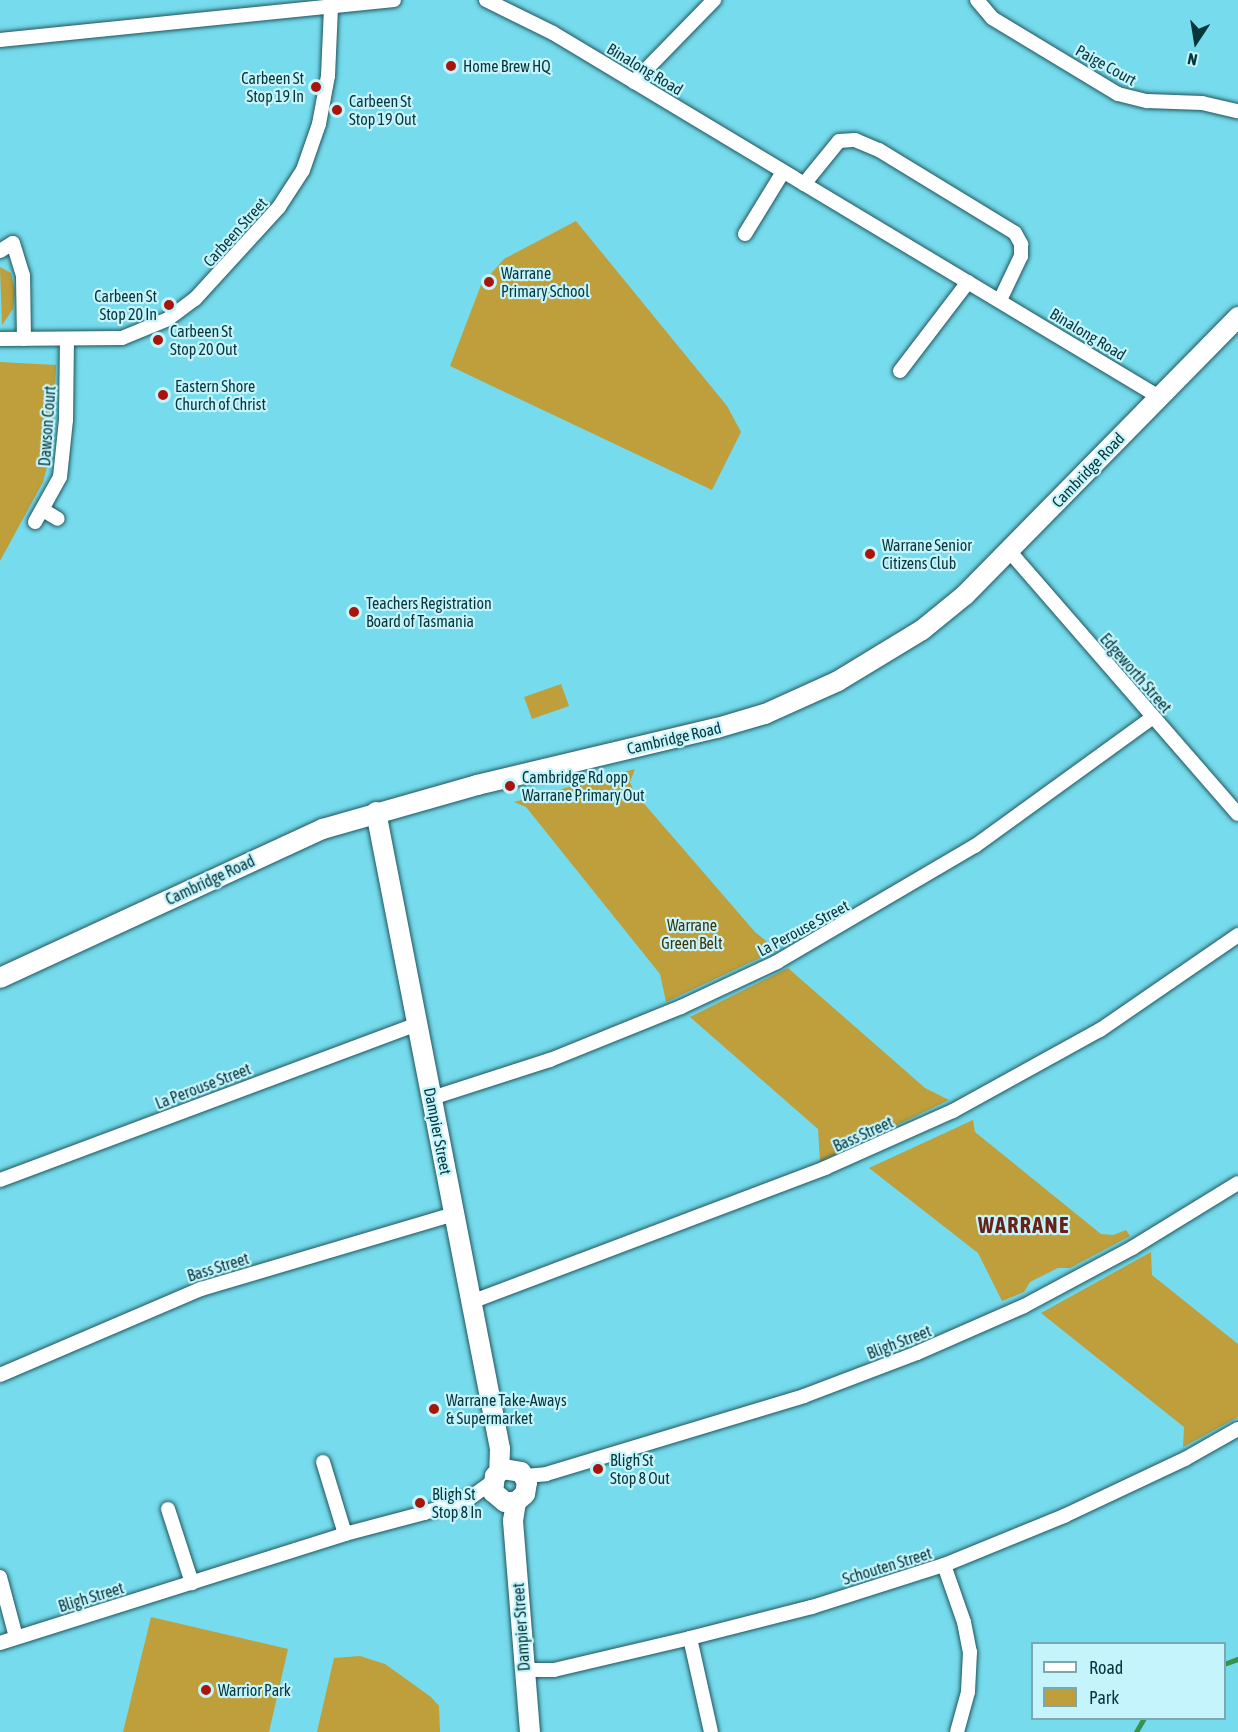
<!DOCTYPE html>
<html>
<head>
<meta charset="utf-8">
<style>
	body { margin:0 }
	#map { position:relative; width:1238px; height:1732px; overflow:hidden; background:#76dbec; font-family:"Asap Condensed",sans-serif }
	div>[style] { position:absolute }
	.green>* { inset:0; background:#bf9e3c }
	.stream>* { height:4.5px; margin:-2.25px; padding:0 2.25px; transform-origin:2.25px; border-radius:2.25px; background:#389151 }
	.roads { filter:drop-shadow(0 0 2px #1f565e) drop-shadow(0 0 2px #1f565e) }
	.street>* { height:14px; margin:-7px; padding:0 7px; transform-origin:7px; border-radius:7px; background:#fff }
	.secondary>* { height:20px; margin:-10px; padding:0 10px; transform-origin:10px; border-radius:10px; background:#fff }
	.dots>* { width:16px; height:16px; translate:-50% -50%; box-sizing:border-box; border:3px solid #c5f4fc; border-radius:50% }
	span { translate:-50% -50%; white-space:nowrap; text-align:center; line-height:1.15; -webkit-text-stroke:4.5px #c5f4fc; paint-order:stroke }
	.street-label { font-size:16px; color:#06353b }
	.poi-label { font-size:16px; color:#06353b }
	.left { translate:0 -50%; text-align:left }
	.right { translate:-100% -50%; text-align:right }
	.park-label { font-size:16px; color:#423305 }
	.district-label { font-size:22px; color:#662219; font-weight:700; letter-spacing:1.5px }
	.legend { position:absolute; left:1031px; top:1642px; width:195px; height:78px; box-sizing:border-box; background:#c5f4fc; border:2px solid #79a8af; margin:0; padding:8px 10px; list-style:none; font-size:18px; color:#06353b }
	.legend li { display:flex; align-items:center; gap:12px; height:30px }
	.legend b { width:30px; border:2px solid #79a8af }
	.north { position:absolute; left:1166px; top:12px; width:60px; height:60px; -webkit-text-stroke:4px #c5f4fc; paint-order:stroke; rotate:192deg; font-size:16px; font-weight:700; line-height:24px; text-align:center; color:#06353b }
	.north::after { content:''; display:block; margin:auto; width:21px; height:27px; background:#06353b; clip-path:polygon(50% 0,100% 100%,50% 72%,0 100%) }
</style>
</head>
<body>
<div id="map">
	<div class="green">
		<div style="clip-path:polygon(576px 221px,727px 406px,741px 432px,712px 490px,450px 366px,481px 285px,504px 259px)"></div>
		<div style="clip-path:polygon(0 267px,11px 273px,15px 291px,13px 309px,2px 325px)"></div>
		<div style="clip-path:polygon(0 362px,56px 365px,52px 449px,43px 482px,0 561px)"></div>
		<div style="clip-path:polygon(561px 684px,569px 706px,532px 719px,524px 697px)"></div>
		<div style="clip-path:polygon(635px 769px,630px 782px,634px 792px,755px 932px,777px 950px,666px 1002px,660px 974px,526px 807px,514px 802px)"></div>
		<div style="clip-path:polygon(788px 968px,925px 1088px,949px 1100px,820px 1162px,818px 1129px,690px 1017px)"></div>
		<div style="clip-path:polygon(973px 1120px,975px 1132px,1101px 1234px,1113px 1235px,1126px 1230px,1130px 1236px,1070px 1268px,1058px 1268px,1030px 1282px,1024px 1292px,1002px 1301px,978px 1253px,869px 1168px)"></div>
		<div style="clip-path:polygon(1151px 1252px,1152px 1275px,1238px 1344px,1238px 1417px,1183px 1447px,1184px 1427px,1041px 1313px)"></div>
		<div style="clip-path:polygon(151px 1617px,288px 1649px,269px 1732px,123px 1732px)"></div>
		<div style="clip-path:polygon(360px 1656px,385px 1664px,431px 1697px,439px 1706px,440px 1732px,317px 1732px,334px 1658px)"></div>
	</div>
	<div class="stream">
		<div style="left:1224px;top:1664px;width:15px;rotate:-20deg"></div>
		<div style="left:1136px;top:1732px;width:16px;rotate:-60deg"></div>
	</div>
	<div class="roads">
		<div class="street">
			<div style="left:486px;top:0;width:75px;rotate:26.2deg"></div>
			<div style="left:553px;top:33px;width:707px;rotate:30.99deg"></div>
			<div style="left:977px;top:0;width:23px;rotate:50deg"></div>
			<div style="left:992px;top:18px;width:147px;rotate:31.1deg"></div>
			<div style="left:1118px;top:94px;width:30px;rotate:14deg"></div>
			<div style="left:1147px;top:101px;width:55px;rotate:2.1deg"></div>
			<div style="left:1202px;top:103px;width:37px;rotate:13deg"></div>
			<div style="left:0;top:40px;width:396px;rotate:-5.8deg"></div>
			<div style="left:634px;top:82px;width:115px;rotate:-45.7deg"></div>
			<div style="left:804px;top:184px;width:55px;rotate:-50.9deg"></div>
			<div style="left:839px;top:141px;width:16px;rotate:-4deg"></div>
			<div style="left:855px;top:140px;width:26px;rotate:23deg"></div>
			<div style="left:879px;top:150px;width:159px;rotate:31.4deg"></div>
			<div style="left:1015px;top:233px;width:13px;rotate:61deg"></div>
			<div style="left:1021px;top:244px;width:12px;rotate:90deg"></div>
			<div style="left:1021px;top:256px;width:49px;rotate:115.5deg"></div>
			<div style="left:745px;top:234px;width:73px;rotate:-58.5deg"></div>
			<div style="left:0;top:251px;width:15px;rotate:-32deg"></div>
			<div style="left:13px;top:243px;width:34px;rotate:73deg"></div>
			<div style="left:23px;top:275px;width:64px;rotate:89.1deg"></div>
			<div style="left:0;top:339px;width:122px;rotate:-0.5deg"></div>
			<div style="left:122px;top:338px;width:50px;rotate:-22.4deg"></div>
			<div style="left:168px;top:319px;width:34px;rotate:-37deg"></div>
			<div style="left:195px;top:299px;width:125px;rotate:-47.6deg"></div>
			<div style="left:279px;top:207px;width:44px;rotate:-57deg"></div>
			<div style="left:303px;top:170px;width:49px;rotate:-70.8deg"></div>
			<div style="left:319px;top:124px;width:49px;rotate:-79.4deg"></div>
			<div style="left:328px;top:76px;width:68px;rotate:-87.5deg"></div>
			<div style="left:900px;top:371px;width:112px;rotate:-52.6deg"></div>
			<div style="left:43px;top:510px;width:17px;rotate:31deg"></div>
			<div style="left:35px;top:522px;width:51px;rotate:-60.9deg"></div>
			<div style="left:60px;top:477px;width:57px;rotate:-84deg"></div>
			<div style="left:66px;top:420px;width:79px;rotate:-89.3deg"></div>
			<div style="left:1010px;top:552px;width:347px;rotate:49deg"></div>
			<div style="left:432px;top:1098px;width:124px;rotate:-17.9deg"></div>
			<div style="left:550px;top:1060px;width:141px;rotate:-22deg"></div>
			<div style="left:681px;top:1007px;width:106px;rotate:-25.1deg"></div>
			<div style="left:777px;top:962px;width:229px;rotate:-30.4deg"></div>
			<div style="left:975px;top:846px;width:220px;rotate:-35.9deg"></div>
			<div style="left:0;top:1180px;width:445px;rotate:-20.5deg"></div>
			<div style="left:471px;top:1302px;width:379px;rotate:-20.7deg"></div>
			<div style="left:825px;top:1168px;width:140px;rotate:-24deg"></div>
			<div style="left:953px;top:1111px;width:168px;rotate:-28.9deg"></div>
			<div style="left:1100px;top:1030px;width:168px;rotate:-34.5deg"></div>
			<div style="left:0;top:1375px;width:219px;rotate:-23.2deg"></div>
			<div style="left:201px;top:1289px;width:264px;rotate:-16.5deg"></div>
			<div style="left:323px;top:1462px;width:75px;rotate:73deg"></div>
			<div style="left:525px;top:1476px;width:21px;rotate:-5deg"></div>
			<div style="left:546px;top:1474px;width:270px;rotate:-16.8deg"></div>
			<div style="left:804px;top:1396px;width:121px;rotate:-20.8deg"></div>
			<div style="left:917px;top:1353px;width:117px;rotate:-23.7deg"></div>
			<div style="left:1024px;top:1306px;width:123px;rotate:-28.2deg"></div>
			<div style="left:1132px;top:1248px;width:124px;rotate:-31.5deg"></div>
			<div style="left:168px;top:1509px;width:78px;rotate:72deg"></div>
			<div style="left:944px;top:1565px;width:60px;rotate:70.7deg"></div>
			<div style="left:964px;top:1622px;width:31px;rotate:79deg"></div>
			<div style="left:970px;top:1652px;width:40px;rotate:92.9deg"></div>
			<div style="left:968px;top:1692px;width:41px;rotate:105.4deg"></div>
			<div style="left:0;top:1577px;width:62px;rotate:75.1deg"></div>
			<div style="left:690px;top:1638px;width:96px;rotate:77.4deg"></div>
			<div style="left:0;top:1643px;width:362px;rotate:-17.5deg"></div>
			<div style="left:345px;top:1534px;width:82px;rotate:-14.9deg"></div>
			<div style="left:424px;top:1513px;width:48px;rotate:-18.1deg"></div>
			<div style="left:470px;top:1498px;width:29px;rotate:-36deg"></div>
			<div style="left:524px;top:1670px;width:30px"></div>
			<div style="left:554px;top:1670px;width:140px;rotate:-13.2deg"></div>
			<div style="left:690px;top:1638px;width:126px;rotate:-14.3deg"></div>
			<div style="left:812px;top:1607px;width:139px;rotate:-17.7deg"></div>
			<div style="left:944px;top:1565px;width:130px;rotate:-22.2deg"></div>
			<div style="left:1064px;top:1516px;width:134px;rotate:-25.2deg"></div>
			<div style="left:1185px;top:1459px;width:61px;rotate:-29.5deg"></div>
		</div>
		<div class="secondary">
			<div style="left:376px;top:812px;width:649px;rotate:78.98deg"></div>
			<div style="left:500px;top:1449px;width:23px;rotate:92deg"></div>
			<div style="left:0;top:978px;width:356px;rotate:-24.8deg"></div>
			<div style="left:323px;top:829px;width:160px;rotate:-15.9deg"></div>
			<div style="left:477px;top:785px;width:247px;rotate:-13.4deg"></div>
			<div style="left:717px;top:728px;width:50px;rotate:-16.3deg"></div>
			<div style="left:765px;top:714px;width:80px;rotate:-24.3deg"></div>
			<div style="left:838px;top:681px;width:98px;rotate:-31.3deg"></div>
			<div style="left:922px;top:630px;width:55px;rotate:-39.1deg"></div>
			<div style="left:965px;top:595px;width:390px;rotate:-45.5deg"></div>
			<div style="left:516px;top:1502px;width:11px;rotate:180deg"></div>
			<div style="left:505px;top:1502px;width:16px;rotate:-140deg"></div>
			<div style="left:493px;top:1492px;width:16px;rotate:-83deg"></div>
			<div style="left:495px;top:1476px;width:11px;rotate:-41deg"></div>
			<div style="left:503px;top:1469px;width:18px;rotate:9deg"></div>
			<div style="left:521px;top:1472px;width:12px;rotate:59deg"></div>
			<div style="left:527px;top:1482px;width:12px;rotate:99deg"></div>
			<div style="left:525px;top:1494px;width:12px;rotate:138deg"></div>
			<div style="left:516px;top:1502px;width:19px;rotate:99deg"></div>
			<div style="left:513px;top:1521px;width:212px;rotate:85.4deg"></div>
		</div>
	</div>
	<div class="dots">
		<div style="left:451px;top:66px;background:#a8150b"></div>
		<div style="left:316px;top:87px;background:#a8150b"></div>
		<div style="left:337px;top:110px;background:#a8150b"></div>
		<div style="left:489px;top:282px;background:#a8150b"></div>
		<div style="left:169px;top:305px;background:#a8150b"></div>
		<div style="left:158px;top:340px;background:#a8150b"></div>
		<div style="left:163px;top:395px;background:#a8150b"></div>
		<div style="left:870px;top:554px;background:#a8150b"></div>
		<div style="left:354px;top:612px;background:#a8150b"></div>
		<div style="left:510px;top:786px;background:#a8150b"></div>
		<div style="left:434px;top:1409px;background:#a8150b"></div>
		<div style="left:598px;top:1469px;background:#a8150b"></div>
		<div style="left:420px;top:1503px;background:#a8150b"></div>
		<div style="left:206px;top:1690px;background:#a8150b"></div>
	</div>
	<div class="street-label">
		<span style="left:1106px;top:65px;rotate:29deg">Paige Court</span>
		<span style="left:645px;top:69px;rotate:31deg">Binalong Road</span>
		<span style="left:235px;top:232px;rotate:-48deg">Carbeen Street</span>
		<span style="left:1088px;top:334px;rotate:31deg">Binalong Road</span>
		<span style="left:47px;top:426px;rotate:-86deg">Dawson Court</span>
		<span style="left:1088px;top:470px;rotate:-46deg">Cambridge Road</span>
		<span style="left:1136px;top:673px;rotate:49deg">Edgeworth Street</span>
		<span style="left:674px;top:738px;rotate:-13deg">Cambridge Road</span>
		<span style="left:210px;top:880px;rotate:-25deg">Cambridge Road</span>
		<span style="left:803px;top:928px;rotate:-28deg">La Perouse Street</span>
		<span style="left:203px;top:1086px;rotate:-21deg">La Perouse Street</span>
		<span style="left:438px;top:1131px;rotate:79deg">Dampier Street</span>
		<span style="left:863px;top:1134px;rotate:-24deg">Bass Street</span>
		<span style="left:218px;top:1267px;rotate:-17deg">Bass Street</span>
		<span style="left:899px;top:1342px;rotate:-21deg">Bligh Street</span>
		<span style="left:887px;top:1566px;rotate:-17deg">Schouten Street</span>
		<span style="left:91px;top:1597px;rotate:-17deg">Bligh Street</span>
		<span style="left:521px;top:1627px;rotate:-94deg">Dampier Street</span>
	</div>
	<div class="poi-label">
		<span class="left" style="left:463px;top:66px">Home Brew HQ</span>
		<span class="right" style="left:304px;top:87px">Carbeen St<br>Stop 19 In</span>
		<span class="left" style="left:349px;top:110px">Carbeen St<br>Stop 19 Out</span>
		<span class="left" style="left:501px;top:282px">Warrane<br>Primary School</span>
		<span class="right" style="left:157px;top:305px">Carbeen St<br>Stop 20 In</span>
		<span class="left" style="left:170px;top:340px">Carbeen St<br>Stop 20 Out</span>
		<span class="left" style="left:175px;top:395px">Eastern Shore<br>Church of Christ</span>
		<span class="left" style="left:882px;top:554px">Warrane Senior<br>Citizens Club</span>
		<span class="left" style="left:366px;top:612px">Teachers Registration<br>Board of Tasmania</span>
		<span class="left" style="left:522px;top:786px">Cambridge Rd opp<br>Warrane Primary Out</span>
		<span class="left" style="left:446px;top:1409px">Warrane Take-Aways<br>&amp; Supermarket</span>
		<span class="left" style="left:610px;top:1469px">Bligh St<br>Stop 8 Out</span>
		<span class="left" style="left:432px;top:1503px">Bligh St<br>Stop 8 In</span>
		<span class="left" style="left:218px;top:1690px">Warrior Park</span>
	</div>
	<div class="park-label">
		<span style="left:692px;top:934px">Warrane<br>Green Belt</span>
	</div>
	<div class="district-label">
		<span style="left:1024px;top:1226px">WARRANE</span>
	</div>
	<ul class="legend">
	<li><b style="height:8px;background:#fff"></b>Road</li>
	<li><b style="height:16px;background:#bf9e3c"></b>Park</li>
	</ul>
	<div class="north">N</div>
</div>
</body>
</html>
